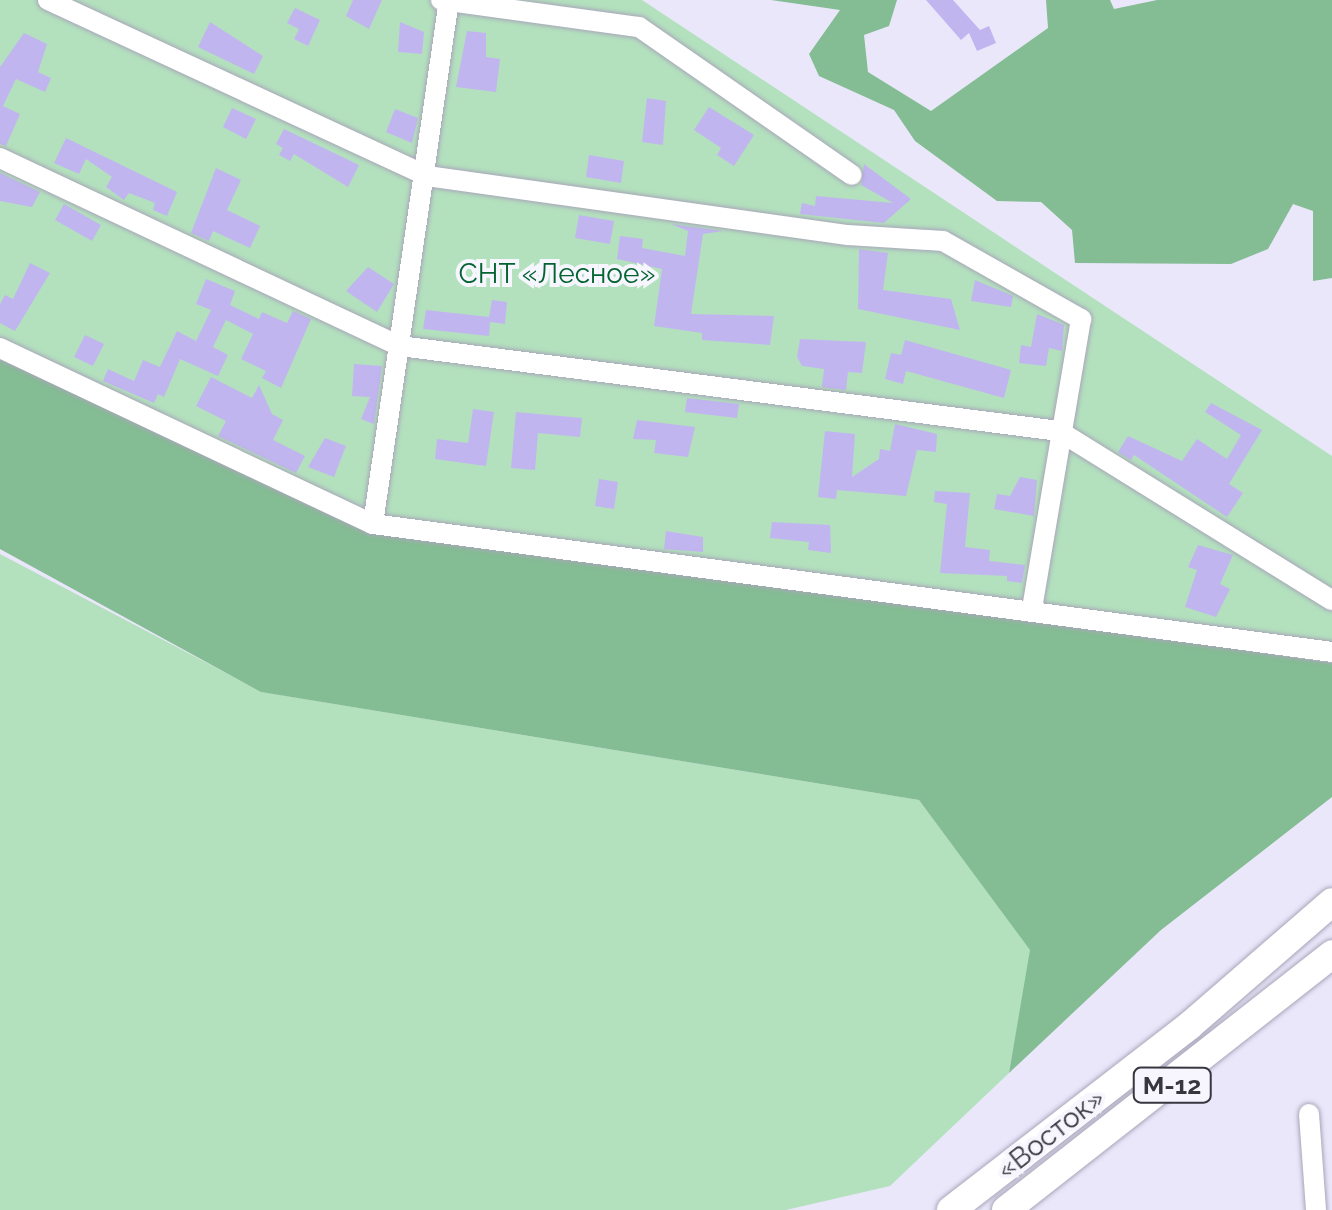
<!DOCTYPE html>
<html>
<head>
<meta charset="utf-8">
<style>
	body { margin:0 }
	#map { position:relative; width:1332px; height:1210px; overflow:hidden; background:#eae7fb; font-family:Raleway,sans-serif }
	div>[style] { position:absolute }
	.green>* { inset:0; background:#b3e1be }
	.forest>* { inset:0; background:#84bc93 }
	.building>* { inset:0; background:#c1b5f0 }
	.roads { filter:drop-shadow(0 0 2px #a9a6b9) drop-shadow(0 0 2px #a9a6b9) }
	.minor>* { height:20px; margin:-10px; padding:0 10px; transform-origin:10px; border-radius:10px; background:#fff }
	.highway>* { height:28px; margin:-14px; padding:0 14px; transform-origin:14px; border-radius:14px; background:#fff }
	span { translate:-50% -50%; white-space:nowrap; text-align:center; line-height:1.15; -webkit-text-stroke:8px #f7f6fe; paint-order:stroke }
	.shield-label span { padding:2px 8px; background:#f7f6fe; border:2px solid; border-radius:8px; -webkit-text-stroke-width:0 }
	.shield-label { font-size:25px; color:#38373f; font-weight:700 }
	.park-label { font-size:28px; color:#046431 }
	.street-label { font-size:28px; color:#38373f }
</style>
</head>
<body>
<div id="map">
	<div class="green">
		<div style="clip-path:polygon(0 0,642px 0,1332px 456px,1332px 663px,356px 522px,0 353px)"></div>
		<div style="clip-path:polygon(0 554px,262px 692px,919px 800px,1031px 950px,1009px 1073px,890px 1186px,786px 1210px,0 1210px)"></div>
	</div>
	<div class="forest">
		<div style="clip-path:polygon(771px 0,897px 0,889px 26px,864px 35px,868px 72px,931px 111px,1048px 28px,1046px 0,1110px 0,1114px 9px,1157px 0,1332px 0,1332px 278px,1313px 281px,1313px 211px,1293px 204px,1268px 249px,1231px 264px,1075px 263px,1072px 230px,1041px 202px,997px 201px,915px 141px,894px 110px,819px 76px,809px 54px,840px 10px)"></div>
		<div style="clip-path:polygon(0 353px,356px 522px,1332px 663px,1332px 797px,1161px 930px,1009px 1073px,1030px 950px,919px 800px,261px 692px,0 549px)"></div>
	</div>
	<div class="building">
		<div style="clip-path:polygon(353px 0,382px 0,369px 29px,346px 16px)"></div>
		<div style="clip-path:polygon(926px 0,953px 0,980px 30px,989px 26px,996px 43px,977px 51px,969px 33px,961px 40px)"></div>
		<div style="clip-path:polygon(295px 8px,320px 20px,308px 46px,294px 39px,299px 29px,287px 23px)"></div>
		<div style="clip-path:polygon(210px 22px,263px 56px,254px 74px,198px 47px)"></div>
		<div style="clip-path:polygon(400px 22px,424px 32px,422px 54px,398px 52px)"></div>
		<div style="clip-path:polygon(467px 31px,486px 33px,486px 57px,500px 59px,496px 92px,456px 87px)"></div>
		<div style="clip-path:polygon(24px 33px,47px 44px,38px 72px,51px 78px,45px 92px,16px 79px,3px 106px,20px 114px,6px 146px,0 144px,0 67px)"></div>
		<div style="clip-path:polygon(647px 98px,666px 101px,663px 145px,642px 142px)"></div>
		<div style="clip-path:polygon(709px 107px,754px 135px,734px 166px,717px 155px,721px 148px,694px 130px)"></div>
		<div style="clip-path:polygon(232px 108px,256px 119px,246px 139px,223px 127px)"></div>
		<div style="clip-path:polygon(395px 109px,418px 118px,412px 143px,386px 132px)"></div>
		<div style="clip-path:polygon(284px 129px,359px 165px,348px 187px,294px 154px,290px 161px,279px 155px,283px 148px,276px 144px)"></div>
		<div style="clip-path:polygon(66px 138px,177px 192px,167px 216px,153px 210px,155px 203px,129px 193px,124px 200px,106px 187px,112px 177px,86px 159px,79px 174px,54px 163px)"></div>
		<div style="clip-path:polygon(589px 155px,624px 161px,621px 183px,586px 177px)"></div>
		<div style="clip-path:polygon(864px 164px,911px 199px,884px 223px,800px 214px,802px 203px,815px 206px,816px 196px,893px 203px,861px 185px)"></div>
		<div style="clip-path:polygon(216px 168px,241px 180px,227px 210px,260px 226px,250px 248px,213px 231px,209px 241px,191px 233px)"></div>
		<div style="clip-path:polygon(0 173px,40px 192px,32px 207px,0 201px)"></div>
		<div style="clip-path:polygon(64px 204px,101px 225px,92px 241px,55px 220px)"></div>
		<div style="clip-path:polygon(579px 215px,614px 221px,610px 244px,575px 238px)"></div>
		<div style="clip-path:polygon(671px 224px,723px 231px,703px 234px,691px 314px,774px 316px,770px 345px,702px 340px,702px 333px,654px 326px,662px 269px,617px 259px,620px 236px,643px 239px,642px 248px,685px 256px,688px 231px)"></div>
		<div style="clip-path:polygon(859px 249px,888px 253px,883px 290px,951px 299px,960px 330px,858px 309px)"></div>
		<div style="clip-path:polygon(30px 263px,50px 273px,15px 331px,0 323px,0 304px,5px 295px,13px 299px)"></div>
		<div style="clip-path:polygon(368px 267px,394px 284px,377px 312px,346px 291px)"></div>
		<div style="clip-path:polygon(206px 279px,235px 291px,230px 305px,259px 319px,262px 312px,287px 323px,293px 311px,311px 319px,281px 388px,262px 378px,266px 371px,241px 359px,253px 334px,226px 320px,213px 347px,228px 355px,218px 376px,180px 359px,164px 397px,158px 394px,154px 403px,103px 381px,108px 369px,134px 381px,143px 360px,160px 367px,177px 331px,196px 341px,211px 310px,196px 304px)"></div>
		<div style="clip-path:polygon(975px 280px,1013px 296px,1011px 307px,971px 301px)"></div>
		<div style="clip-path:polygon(492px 300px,507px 302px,505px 324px,490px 322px,489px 336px,423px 329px,426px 310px,489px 317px)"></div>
		<div style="clip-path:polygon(1037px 314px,1064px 325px,1062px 351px,1049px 348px,1046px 366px,1019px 363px,1021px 345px,1031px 347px)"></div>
		<div style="clip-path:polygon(85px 335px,104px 344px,93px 366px,74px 357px)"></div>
		<div style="clip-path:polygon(800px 339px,866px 342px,862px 373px,848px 372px,846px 390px,822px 387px,824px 369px,802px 366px,797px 357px)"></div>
		<div style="clip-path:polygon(905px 340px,1011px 370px,1004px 398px,906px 371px,903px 384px,885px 379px,891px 353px,901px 355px)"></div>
		<div style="clip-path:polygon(354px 364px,382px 366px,374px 424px,361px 419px,370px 397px,352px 396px)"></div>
		<div style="clip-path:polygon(211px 377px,252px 398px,259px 385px,272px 414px,283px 420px,273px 440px,305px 456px,296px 473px,218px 436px,226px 421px,196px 406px)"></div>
		<div style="clip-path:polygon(687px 398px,739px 404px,737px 418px,685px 412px)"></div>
		<div style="clip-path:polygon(1211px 403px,1262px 430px,1229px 484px,1243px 493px,1227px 517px,1134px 455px,1131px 460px,1118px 452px,1128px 436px,1182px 461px,1197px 439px,1227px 459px,1241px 435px,1205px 412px)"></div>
		<div style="clip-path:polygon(473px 409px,494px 412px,486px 466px,435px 459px,437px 439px,468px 443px)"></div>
		<div style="clip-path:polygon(516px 412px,582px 418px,580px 437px,538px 433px,535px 470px,511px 468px)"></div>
		<div style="clip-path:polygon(637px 420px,695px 427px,688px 457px,654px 453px,656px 440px,633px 439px)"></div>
		<div style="clip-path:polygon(895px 424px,937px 434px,936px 452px,917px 450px,906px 496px,837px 490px,836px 499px,818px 497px,825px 431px,855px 434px,852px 477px,879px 459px,880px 449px,890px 451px)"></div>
		<div style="clip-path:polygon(325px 438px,346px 446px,334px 477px,308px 467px)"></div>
		<div style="clip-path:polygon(1020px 477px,1037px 480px,1034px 516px,994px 509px,997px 494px,1010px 496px)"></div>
		<div style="clip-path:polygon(599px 479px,618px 482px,614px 509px,595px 506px)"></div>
		<div style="clip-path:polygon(935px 491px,970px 493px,965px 547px,990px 550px,989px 561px,1025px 565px,1022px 583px,1007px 581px,1007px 576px,940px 573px,947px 504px,934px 502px)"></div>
		<div style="clip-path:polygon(772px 522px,830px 525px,831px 553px,808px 550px,809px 542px,770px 538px)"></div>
		<div style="clip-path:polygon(666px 531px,703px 537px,703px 552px,664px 549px)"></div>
		<div style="clip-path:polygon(1198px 545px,1233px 555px,1220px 584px,1230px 589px,1216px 617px,1185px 607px,1197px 570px,1188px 567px)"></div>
	</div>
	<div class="roads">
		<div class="minor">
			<div style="left:48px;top:0;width:418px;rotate:24.9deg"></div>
			<div style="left:427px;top:176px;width:425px;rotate:8deg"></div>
			<div style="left:848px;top:235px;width:95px;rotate:3.6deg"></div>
			<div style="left:943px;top:241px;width:159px;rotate:29.5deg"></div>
			<div style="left:1081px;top:319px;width:293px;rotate:99.6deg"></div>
			<div style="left:441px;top:0;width:200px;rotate:7.8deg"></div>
			<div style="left:639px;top:27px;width:259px;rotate:34.8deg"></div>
			<div style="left:0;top:158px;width:442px;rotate:25.2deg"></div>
			<div style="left:400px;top:346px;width:664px;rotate:7.35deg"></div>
			<div style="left:1059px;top:431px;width:321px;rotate:31.8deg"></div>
			<div style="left:0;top:348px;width:412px;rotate:25.3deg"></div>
			<div style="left:373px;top:524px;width:968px;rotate:7.6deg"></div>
			<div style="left:373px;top:524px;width:529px;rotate:-81.75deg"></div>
			<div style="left:1309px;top:1114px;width:96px;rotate:85.8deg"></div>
		</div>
		<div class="highway">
			<div style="left:951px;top:1210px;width:301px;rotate:-37.7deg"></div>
			<div style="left:1189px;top:1026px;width:189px;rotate:-40.9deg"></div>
			<div style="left:1006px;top:1210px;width:415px;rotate:-38.1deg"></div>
		</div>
	</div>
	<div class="shield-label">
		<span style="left:1172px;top:1085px">М-12</span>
	</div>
	<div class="park-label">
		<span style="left:557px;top:274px">СНТ «Лесное»</span>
	</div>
	<div class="street-label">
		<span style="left:1051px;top:1134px;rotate:-38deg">«Восток»</span>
	</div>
</div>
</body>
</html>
